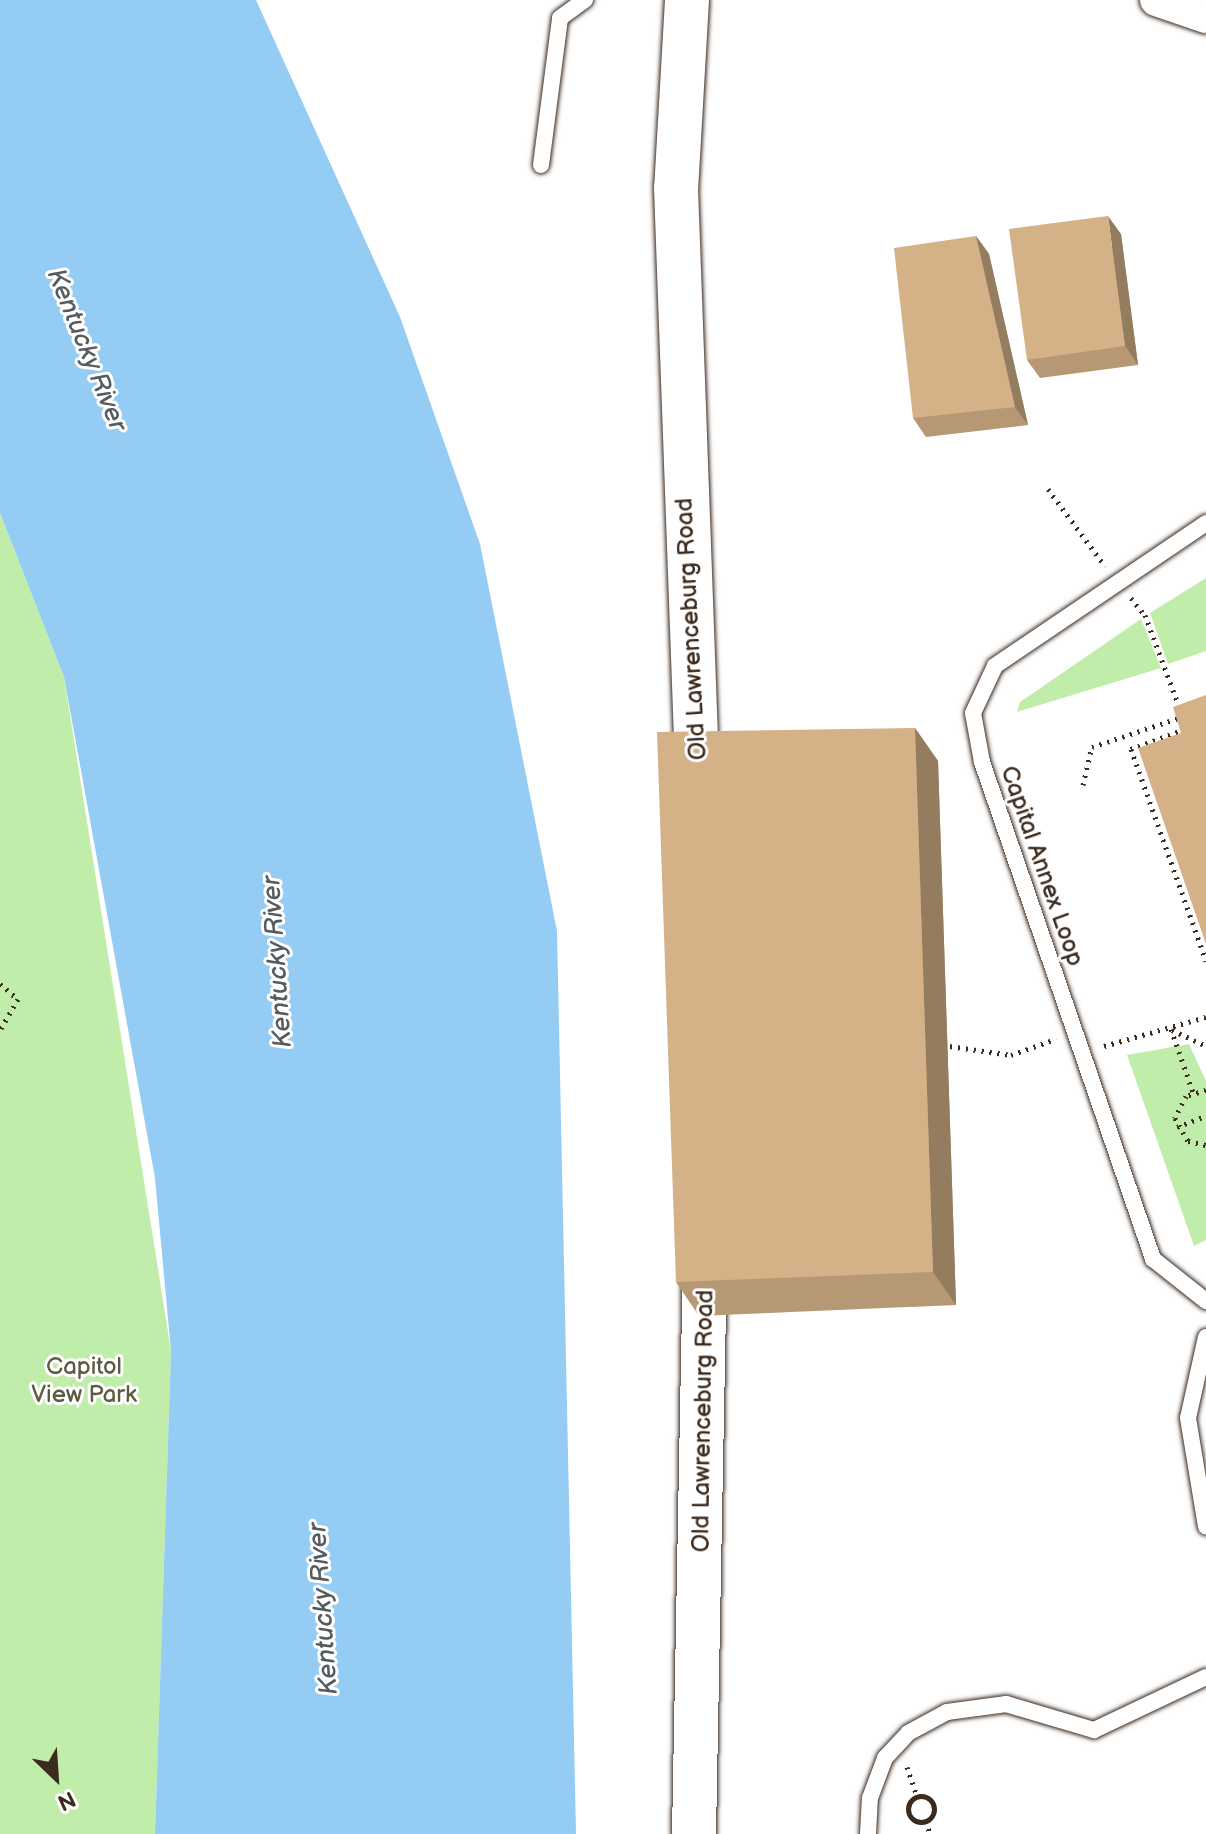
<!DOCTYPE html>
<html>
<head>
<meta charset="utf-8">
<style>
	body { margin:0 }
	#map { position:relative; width:1206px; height:1834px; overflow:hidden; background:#fff; font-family:"Balsamiq Sans",sans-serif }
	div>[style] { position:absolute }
	.green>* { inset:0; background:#c1edaa }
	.water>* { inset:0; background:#94ccf3 }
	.path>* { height:5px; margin-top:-2.5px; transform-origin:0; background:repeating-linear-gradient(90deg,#3b2a1e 0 2px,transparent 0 8px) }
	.path>.ring { margin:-2.5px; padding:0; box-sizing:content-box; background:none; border:5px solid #3b2a1e; border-radius:50% }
	.roads { filter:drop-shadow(0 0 2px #3b2a1e) drop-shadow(0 0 2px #3b2a1e) }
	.lane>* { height:16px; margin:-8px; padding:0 8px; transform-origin:8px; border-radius:8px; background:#fff }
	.street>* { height:32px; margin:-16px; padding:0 16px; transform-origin:16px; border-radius:16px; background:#fff }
	.secondary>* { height:44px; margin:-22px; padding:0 22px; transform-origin:22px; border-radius:22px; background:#fff }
	.wall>* { inset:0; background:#b69874 }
	.shaded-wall>* { inset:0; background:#947c5e }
	.building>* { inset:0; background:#d4b187 }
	span { translate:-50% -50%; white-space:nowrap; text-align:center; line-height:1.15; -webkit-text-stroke:6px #fff; paint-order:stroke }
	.street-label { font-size:24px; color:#3b2a1e }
	.park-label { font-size:24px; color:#5c5b41 }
	.water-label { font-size:26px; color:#565b5e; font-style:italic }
	.north { position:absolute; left:16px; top:1738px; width:80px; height:80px; -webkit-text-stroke:6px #fff; paint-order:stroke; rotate:155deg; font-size:22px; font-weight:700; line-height:32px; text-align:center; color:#3b2a1e }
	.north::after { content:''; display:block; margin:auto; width:28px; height:36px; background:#3b2a1e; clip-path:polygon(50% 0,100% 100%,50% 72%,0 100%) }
</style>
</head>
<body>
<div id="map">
	<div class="green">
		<div style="clip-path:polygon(0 513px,64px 677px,171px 1351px,155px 1834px,0 1834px)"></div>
		<div style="clip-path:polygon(1206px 578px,1206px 651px,1168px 664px,1150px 613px)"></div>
		<div style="clip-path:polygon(1141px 619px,1161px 668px,1017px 712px,1020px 702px)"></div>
		<div style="clip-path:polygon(1189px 1044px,1206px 1081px,1206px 1240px,1194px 1246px,1127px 1055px)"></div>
	</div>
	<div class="water">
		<div style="clip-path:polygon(0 0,256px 0,400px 317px,480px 544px,557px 931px,576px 1834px,155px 1834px,171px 1351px,155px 1178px,64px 677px,0 513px)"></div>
	</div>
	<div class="path">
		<div style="left:1048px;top:489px;width:96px;rotate:53.5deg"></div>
		<div style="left:1131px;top:598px;width:22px;rotate:51deg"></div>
		<div style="left:1145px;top:615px;width:100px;rotate:69.6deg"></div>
		<div style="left:1185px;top:729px;width:58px;rotate:159.7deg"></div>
		<div style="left:1131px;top:749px;width:225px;rotate:70.5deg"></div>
		<div style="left:1083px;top:785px;width:39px;rotate:-77deg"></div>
		<div style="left:1092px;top:747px;width:94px;rotate:-18.6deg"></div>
		<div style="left:0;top:984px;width:23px;rotate:40deg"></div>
		<div style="left:18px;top:999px;width:36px;rotate:120deg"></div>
		<div style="left:1171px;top:1029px;width:67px;rotate:70.8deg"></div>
		<div style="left:1172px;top:1030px;width:38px;rotate:25deg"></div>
		<div style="left:942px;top:1045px;width:70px;rotate:8.2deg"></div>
		<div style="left:1011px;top:1055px;width:48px;rotate:-19.6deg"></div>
		<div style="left:1104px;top:1046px;width:106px;rotate:-15.9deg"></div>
		<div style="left:1206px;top:1090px;width:21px;rotate:163deg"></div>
		<div style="left:1186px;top:1096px;width:25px;rotate:117deg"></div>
		<div style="left:1175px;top:1118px;width:26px;rotate:61deg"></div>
		<div style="left:1188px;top:1141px;width:18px;rotate:13deg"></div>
		<div style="left:1177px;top:1127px;width:31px;rotate:-21deg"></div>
		<div style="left:907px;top:1767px;width:31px;rotate:71deg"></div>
		<div class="ring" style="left:908px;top:1796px;width:21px;height:21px"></div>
		<div style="left:926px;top:1821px;width:14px;rotate:73deg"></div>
	</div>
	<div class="roads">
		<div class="lane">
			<div style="left:541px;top:165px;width:148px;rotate:-82.6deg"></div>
			<div style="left:560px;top:18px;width:31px;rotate:-36deg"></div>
			<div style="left:1206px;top:523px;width:255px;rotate:145.9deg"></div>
			<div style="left:995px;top:666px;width:52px;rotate:115.1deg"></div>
			<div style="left:973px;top:713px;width:50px;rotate:79.6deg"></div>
			<div style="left:982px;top:762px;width:526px;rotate:71.01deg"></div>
			<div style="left:1153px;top:1259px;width:68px;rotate:38.4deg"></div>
			<div style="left:1206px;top:1337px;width:83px;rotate:102.5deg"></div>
			<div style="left:1188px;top:1418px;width:110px;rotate:80.6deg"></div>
			<div style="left:868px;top:1834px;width:36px;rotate:-87deg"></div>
			<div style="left:870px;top:1798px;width:43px;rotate:-69.4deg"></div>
			<div style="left:885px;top:1758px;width:34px;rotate:-47deg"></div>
			<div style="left:908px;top:1733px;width:44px;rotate:-28.3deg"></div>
			<div style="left:947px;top:1712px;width:60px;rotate:-7.7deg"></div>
			<div style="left:1006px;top:1704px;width:92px;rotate:16.5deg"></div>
			<div style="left:1094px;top:1730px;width:124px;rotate:-25.3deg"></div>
		</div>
		<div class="street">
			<div style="left:1156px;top:0;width:53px;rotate:18.8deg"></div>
		</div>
		<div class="secondary">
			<div style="left:687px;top:0;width:188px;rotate:93.3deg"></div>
			<div style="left:676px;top:188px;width:605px;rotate:87.92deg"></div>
			<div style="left:694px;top:1834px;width:577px;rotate:-88.91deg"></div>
		</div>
	</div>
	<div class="wall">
		<div style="clip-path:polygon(1121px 234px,1138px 365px,1040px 378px,1027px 360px)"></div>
		<div style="clip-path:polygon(976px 236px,989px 254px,1028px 425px,926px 437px,913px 418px)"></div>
		<div style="clip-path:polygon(915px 728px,938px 761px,956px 1305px,699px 1316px,676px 1282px)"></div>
	</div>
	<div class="shaded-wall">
		<div style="clip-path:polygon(1108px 216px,1121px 234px,1138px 365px,1125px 346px)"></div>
		<div style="clip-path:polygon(976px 236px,989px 254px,1028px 425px,1015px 407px)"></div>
		<div style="clip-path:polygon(915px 728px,938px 761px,956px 1305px,933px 1272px)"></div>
	</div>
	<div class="building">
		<div style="clip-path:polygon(1108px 216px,1125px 346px,1027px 360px,1009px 229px)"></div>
		<div style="clip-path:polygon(976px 236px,1015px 407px,913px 418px,894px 248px)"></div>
		<div style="clip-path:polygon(1206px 695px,1206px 944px,1138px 748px,1181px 733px,1173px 707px)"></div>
		<div style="clip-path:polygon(915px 728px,933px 1272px,676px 1282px,657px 732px)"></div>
	</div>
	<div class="street-label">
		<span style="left:691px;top:629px;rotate:-93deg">Old Lawrenceburg Road</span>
		<span style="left:1042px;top:866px;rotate:71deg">Capital Annex Loop</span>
		<span style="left:703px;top:1421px;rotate:-89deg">Old Lawrenceburg Road</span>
	</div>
	<div class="park-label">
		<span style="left:84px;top:1381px">Capitol<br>View Park</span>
	</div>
	<div class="water-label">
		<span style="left:86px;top:350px;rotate:68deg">Kentucky River</span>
		<span style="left:278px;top:962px;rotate:-94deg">Kentucky River</span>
		<span style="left:324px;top:1609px;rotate:-94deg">Kentucky River</span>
	</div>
	<div class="north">N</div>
</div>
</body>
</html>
